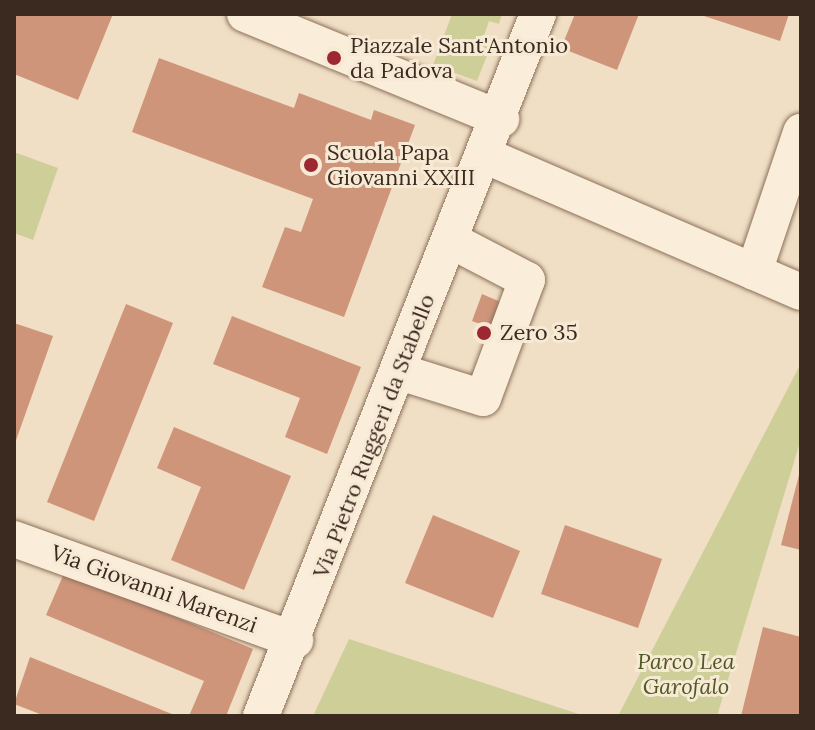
<!DOCTYPE html>
<html>
<head>
<meta charset="utf-8">
<style>
	body { margin:0 }
	#map { position:relative; width:815px; height:730px; overflow:hidden; background:#f0dfc5; font-family:Lora,serif }
	div>[style] { position:absolute }
	.green>* { inset:0; background:#cecf98 }
	.building>* { inset:0; background:#cf957a }
	.roads { filter:drop-shadow(0 0 2px #8c705a) drop-shadow(0 0 2px #8c705a) }
	.minor>* { height:36px; margin:-18px; padding:0 18px; transform-origin:18px; border-radius:18px; background:#faedd9 }
	.dots>* { width:22px; height:22px; translate:-50% -50%; box-sizing:border-box; border:4px solid #f7ead5; border-radius:50% }
	span { translate:-50% -50%; white-space:nowrap; text-align:center; line-height:1.15; -webkit-text-stroke:6px #f7ead5; paint-order:stroke }
	.poi-label { font-size:22px; color:#3b2a1f }
	.left { translate:0 -50%; text-align:left }
	.street-label { font-size:22px; color:#3b2a1f }
	.park-label { font-size:22px; color:#505824; font-style:italic }
	.frame { position:absolute; inset:0; border:16px solid #3b2a1f; pointer-events:none }
</style>
</head>
<body>
<div id="map">
	<div class="green">
		<div style="clip-path:polygon(452px 14px,502px 14px,499px 24px,489px 21px,481px 44px,490px 48px,477px 81px,433px 65px)"></div>
		<div style="clip-path:polygon(14px 152px,58px 168px,33px 240px,14px 233px)"></div>
		<div style="clip-path:polygon(801px 363px,801px 439px,717px 716px,618px 716px)"></div>
		<div style="clip-path:polygon(349px 639px,585px 716px,313px 716px)"></div>
	</div>
	<div class="building">
		<div style="clip-path:polygon(14px 14px,113px 14px,78px 100px,14px 74px)"></div>
		<div style="clip-path:polygon(575px 14px,639px 14px,617px 70px,561px 48px)"></div>
		<div style="clip-path:polygon(698px 14px,789px 14px,780px 41px)"></div>
		<div style="clip-path:polygon(159px 58px,294px 108px,299px 93px,371px 120px,374px 110px,415px 125px,344px 317px,262px 287px,285px 227px,301px 232px,313px 199px,132px 132px)"></div>
		<div style="clip-path:polygon(482px 294px,533px 316px,524px 340px,472px 321px)"></div>
		<div style="clip-path:polygon(126px 304px,173px 323px,94px 521px,47px 502px)"></div>
		<div style="clip-path:polygon(232px 316px,361px 367px,327px 454px,285px 437px,300px 398px,213px 364px)"></div>
		<div style="clip-path:polygon(14px 323px,53px 336px,14px 446px)"></div>
		<div style="clip-path:polygon(174px 427px,291px 476px,244px 590px,171px 560px,201px 487px,157px 468px)"></div>
		<div style="clip-path:polygon(800px 471px,801px 471px,801px 550px,781px 545px)"></div>
		<div style="clip-path:polygon(433px 515px,520px 551px,493px 618px,405px 583px)"></div>
		<div style="clip-path:polygon(565px 525px,662px 559px,638px 628px,541px 594px)"></div>
		<div style="clip-path:polygon(65px 571px,253px 649px,226px 716px,189px 716px,204px 681px,46px 615px)"></div>
		<div style="clip-path:polygon(763px 627px,801px 637px,801px 716px,741px 716px)"></div>
		<div style="clip-path:polygon(30px 657px,172px 714px,45px 716px,14px 704px)"></div>
	</div>
	<div class="roads">
		<div class="minor">
			<div style="left:245px;top:14px;width:277px;rotate:22.3deg"></div>
			<div style="left:484px;top:155px;width:345px;rotate:23.4deg"></div>
			<div style="left:754px;top:272px;width:148px;rotate:-71.4deg"></div>
			<div style="left:400px;top:372px;width:87px;rotate:17.4deg"></div>
			<div style="left:483px;top:398px;width:126px;rotate:-69.6deg"></div>
			<div style="left:527px;top:280px;width:87px;rotate:-152.5deg"></div>
			<div style="left:14px;top:539px;width:299px;rotate:19.8deg"></div>
			<div style="left:261px;top:716px;width:755px;rotate:-68.47deg"></div>
		</div>
	</div>
	<div class="dots">
		<div style="left:334px;top:58px;background:#9d2834"></div>
		<div style="left:311px;top:165px;background:#9d2834"></div>
		<div style="left:484px;top:333px;background:#9d2834"></div>
	</div>
	<div class="poi-label">
		<span class="left" style="left:350px;top:58px">Piazzale Sant'Antonio<br>da Padova</span>
		<span class="left" style="left:327px;top:165px">Scuola Papa<br>Giovanni XXIII</span>
		<span class="left" style="left:500px;top:333px">Zero 35</span>
	</div>
	<div class="street-label">
		<span style="left:374px;top:436px;rotate:-69deg">Via Pietro Ruggeri da Stabello</span>
		<span style="left:154px;top:589px;rotate:20deg">Via Giovanni Marenzi</span>
	</div>
	<div class="park-label">
		<span style="left:686px;top:674px">Parco Lea<br>Garofalo</span>
	</div>
	<div class="frame"></div>
</div>
</body>
</html>
